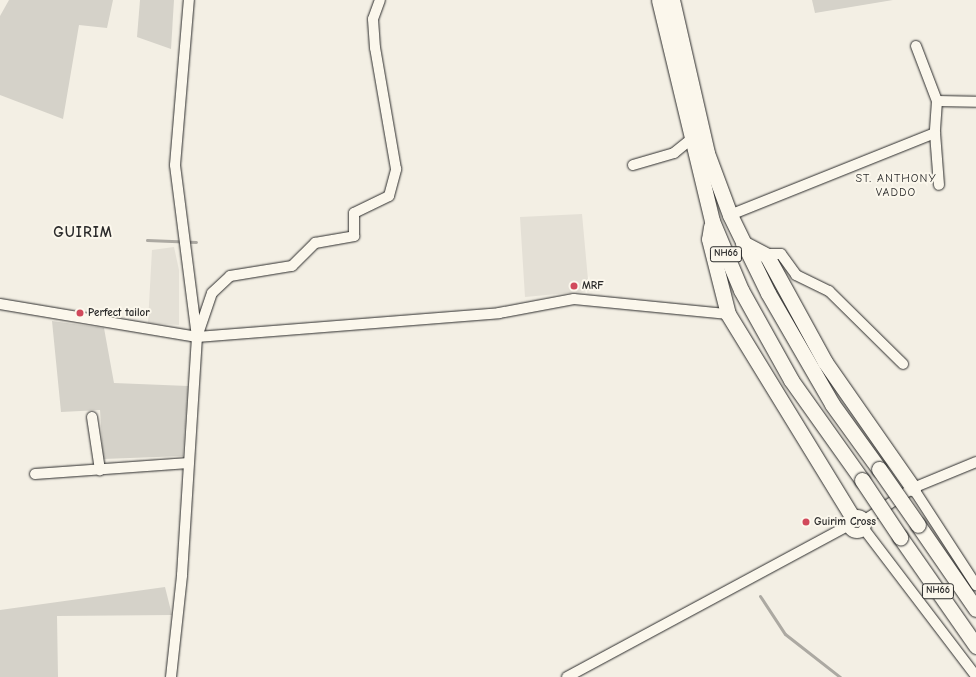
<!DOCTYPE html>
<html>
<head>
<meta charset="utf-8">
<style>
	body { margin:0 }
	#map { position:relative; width:976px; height:677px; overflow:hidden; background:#f3efe4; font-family:"Comic Neue",sans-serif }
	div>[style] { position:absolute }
	.built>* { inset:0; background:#e4e0d6 }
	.green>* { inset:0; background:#d5d2c9 }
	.stream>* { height:3px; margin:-1.5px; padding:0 1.5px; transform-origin:1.5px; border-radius:1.5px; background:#aca9a2 }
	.roads { filter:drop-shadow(0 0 1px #2b2b2b) drop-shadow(0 0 1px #2b2b2b) }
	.minor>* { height:10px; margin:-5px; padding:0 5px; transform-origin:5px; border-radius:5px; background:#fbf7ec }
	.minor>.ring { margin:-5px; padding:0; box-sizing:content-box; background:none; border:10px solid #fbf7ec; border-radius:50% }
	.highway>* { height:15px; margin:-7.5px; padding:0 7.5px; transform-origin:7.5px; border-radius:7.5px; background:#fbf7ec }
	.bridges { filter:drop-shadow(0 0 1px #2b2b2b) drop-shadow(0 0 1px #2b2b2b) }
	.highway-bridge>* { height:15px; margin:-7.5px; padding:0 7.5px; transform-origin:7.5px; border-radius:7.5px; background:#fbf7ec }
	.dots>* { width:11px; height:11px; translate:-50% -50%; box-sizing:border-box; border:2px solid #fbf7ec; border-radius:50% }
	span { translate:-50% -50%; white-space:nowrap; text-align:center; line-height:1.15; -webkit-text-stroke:4px #fbf7ec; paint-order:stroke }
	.shield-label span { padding:1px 3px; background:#fbf7ec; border:1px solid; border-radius:3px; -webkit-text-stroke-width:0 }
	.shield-label { font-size:10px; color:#2b2b2b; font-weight:700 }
	.poi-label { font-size:11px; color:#2b2b2b; font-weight:700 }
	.left { translate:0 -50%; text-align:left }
	.neighbourhood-label { font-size:12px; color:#2b2b2b; letter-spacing:1px }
	.district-label { font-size:15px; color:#2b2b2b; font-weight:700; letter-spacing:1px }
</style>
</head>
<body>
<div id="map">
	<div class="built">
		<div style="clip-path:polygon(582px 214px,589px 291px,525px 297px,520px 217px)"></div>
		<div style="clip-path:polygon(174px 247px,179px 270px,179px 325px,148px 323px,152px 250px)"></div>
	</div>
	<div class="green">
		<div style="clip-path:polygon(9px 0,113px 0,107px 28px,79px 25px,63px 119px,0 95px,0 16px)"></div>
		<div style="clip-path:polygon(140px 0,174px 0,171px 49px,137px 37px)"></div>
		<div style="clip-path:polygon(812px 0,893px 0,815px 13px)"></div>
		<div style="clip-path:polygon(52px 321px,104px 328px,114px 383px,188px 386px,183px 456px,103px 459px,100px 410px,61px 412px)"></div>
		<div style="clip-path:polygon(165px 587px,172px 615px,57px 616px,58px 677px,0 677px,0 610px)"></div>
	</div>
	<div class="stream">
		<div style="left:147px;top:240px;width:49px;rotate:2.3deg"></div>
		<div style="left:760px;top:596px;width:45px;rotate:56.7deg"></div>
		<div style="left:785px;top:634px;width:70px;rotate:38deg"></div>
	</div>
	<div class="roads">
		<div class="minor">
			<div style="left:916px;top:46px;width:59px;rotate:69.1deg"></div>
			<div style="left:937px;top:101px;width:32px;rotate:94deg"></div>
			<div style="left:937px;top:101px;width:39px;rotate:1deg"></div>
			<div style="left:633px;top:165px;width:43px;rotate:-16.3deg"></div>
			<div style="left:674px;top:153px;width:22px;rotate:-39deg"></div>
			<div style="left:730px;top:215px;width:221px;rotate:-21.8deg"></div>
			<div style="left:935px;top:133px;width:52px;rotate:85.6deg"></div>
			<div style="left:765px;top:254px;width:16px"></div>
			<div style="left:781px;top:254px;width:26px;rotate:54deg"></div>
			<div style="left:796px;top:275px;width:37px;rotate:26deg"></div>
			<div style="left:829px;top:291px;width:104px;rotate:44.6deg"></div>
			<div style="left:0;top:304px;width:200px;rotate:9.5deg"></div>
			<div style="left:197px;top:337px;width:303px;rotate:-4.5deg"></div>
			<div style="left:499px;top:313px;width:76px;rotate:-10.6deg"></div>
			<div style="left:574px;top:299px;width:155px;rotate:5.6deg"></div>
			<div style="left:197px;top:337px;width:46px;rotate:-71.2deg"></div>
			<div style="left:212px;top:293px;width:25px;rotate:-43deg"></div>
			<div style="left:230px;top:276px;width:63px;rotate:-9.2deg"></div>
			<div style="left:292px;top:266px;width:33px;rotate:-45deg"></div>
			<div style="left:315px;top:243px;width:40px;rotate:-10deg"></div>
			<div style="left:354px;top:236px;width:23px;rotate:-90deg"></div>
			<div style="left:354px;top:213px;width:39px;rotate:-26deg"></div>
			<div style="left:389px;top:196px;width:28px;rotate:-75deg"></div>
			<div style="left:396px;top:169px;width:123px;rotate:-99.8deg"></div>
			<div style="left:375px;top:48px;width:29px;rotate:-94deg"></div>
			<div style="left:373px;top:19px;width:20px;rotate:-70deg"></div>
			<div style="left:92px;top:417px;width:54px;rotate:81.4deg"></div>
			<div style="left:35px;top:474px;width:154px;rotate:-4.1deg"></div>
			<div style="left:913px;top:488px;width:116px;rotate:57deg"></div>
			<div class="ring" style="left:848px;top:515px;width:8px;height:8px"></div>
			<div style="left:865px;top:520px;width:58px;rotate:-33.7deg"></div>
			<div style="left:913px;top:488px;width:68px;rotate:-22.4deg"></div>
			<div style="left:864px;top:529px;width:185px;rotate:52.7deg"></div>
			<div style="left:171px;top:677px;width:103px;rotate:-83.8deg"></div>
			<div style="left:182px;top:575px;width:238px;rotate:-86.4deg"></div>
			<div style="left:197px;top:337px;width:173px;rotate:-97.3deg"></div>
			<div style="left:175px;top:165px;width:166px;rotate:-85.2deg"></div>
			<div style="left:567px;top:677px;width:319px;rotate:-28.3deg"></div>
		</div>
		<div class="highway">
			<div style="left:659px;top:0;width:227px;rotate:76.5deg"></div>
			<div style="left:712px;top:221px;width:75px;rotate:67.2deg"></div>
			<div style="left:741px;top:290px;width:103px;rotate:60.9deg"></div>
			<div style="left:791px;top:380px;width:123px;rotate:54.6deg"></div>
			<div style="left:672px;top:0;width:157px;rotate:77.1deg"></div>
			<div style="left:707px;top:153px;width:66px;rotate:69.6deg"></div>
			<div style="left:730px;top:215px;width:87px;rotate:64deg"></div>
			<div style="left:768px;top:293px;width:128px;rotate:60deg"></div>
			<div style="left:832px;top:404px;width:80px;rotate:54.1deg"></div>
			<div style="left:711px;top:227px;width:12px;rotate:99deg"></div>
			<div style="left:709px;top:239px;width:77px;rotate:75.8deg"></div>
			<div style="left:728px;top:314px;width:237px;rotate:58.5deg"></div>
			<div style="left:743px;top:243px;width:27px;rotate:28deg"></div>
			<div style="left:767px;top:256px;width:121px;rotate:61.3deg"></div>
			<div style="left:825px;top:362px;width:154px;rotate:55.1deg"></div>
			<div style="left:918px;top:525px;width:102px;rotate:55.4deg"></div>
			<div style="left:900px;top:537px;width:133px;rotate:55.1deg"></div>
		</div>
	</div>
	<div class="bridges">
		<div class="highway-bridge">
			<div style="left:879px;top:469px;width:68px;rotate:55.1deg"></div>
			<div style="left:862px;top:480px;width:69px;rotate:56.3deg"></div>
		</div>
	</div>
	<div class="dots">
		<div style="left:574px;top:286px;background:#d1495b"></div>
		<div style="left:80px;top:313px;background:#d1495b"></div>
		<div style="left:806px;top:522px;background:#d1495b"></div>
	</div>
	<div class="shield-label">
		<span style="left:726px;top:254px">NH66</span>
		<span style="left:938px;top:591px">NH66</span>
	</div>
	<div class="poi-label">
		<span class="left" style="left:582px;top:286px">MRF</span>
		<span class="left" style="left:88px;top:313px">Perfect tailor</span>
		<span class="left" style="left:814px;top:522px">Guirim Cross</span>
	</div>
	<div class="neighbourhood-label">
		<span style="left:896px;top:186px">ST. ANTHONY<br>VADDO</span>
	</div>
	<div class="district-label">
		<span style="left:83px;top:233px">GUIRIM</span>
	</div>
</div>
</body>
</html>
